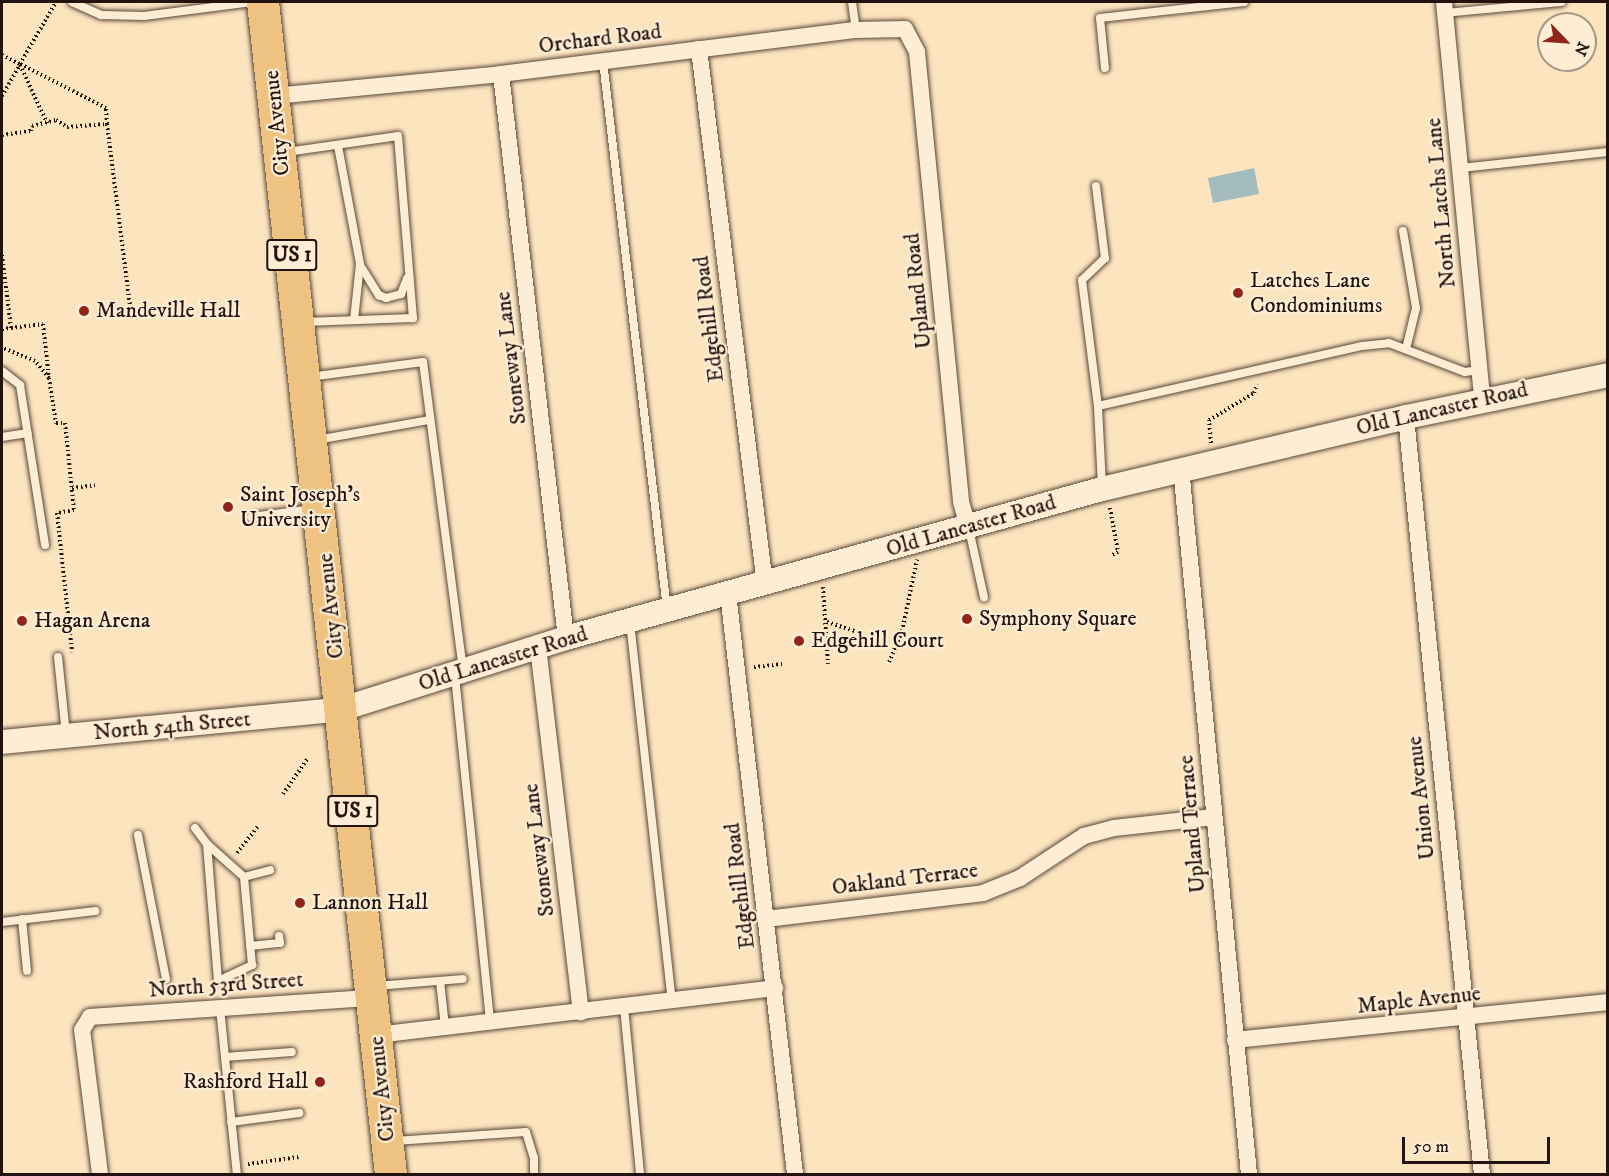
<!DOCTYPE html>
<html>
<head>
<meta charset="utf-8">
<style>
	body { margin:0 }
	#map { position:relative; width:1609px; height:1176px; overflow:hidden; background:#fce4bf; font-family:"IM FELL DW Pica",serif }
	div>[style] { position:absolute }
	.water>* { inset:0; background:#a4bcbd }
	.path>* { height:4px; margin-top:-2px; transform-origin:0; background:repeating-linear-gradient(90deg,#22130e 0 1.5px,transparent 0 4.5px) }
	.roads { filter:drop-shadow(0 0 2px #58473a) drop-shadow(0 0 2px #58473a) }
	.lane>* { height:8px; margin:-4px; padding:0 4px; transform-origin:4px; border-radius:4px; background:#fdedd5 }
	.street>* { height:16px; margin:-8px; padding:0 8px; transform-origin:8px; border-radius:8px; background:#fdedd5 }
	.secondary>* { height:24px; margin:-12px; padding:0 12px; transform-origin:12px; border-radius:12px; background:#fdedd5 }
	.highway>* { height:32px; margin:-16px; padding:0 16px; transform-origin:16px; border-radius:16px; background:#eec280 }
	.dots>* { width:16px; height:16px; translate:-50% -50%; box-sizing:border-box; border:3px solid #fdedd5; border-radius:50% }
	span { translate:-50% -50%; white-space:nowrap; text-align:center; line-height:1.15; -webkit-text-stroke:4.5px #fdedd5; paint-order:stroke }
	.shield-label span { padding:2px 4px; background:#fdedd5; border:2px solid; border-radius:4px; -webkit-text-stroke-width:0 }
	.shield-label { font-size:21px; color:#22130e; font-weight:700 }
	.street-label { font-size:22px; color:#22130e }
	.poi-label { font-size:22px; color:#22130e }
	.left { translate:0 -50%; text-align:left }
	.right { translate:-100% -50%; text-align:right }
	.frame { position:absolute; inset:0; border:3px solid #22130e; pointer-events:none }
	.north { position:absolute; left:1537px; top:12px; width:60px; height:60px; box-sizing:border-box; background:#fdedd5; border:2px solid #a59685; border-radius:50%; rotate:115deg; font-size:16px; font-weight:700; line-height:24px; text-align:center; color:#22130e }
	.north::after { content:''; display:block; margin:auto; width:21px; height:27px; background:#8f2418; clip-path:polygon(50% 0,100% 100%,50% 72%,0 100%) }
	.scale { position:absolute; left:1402px; top:1137px; width:148px; height:27px; box-sizing:border-box; border:3px solid #22130e; border-top:0; padding-left:8px; font-size:18px; line-height:21px; white-space:nowrap; color:#22130e; -webkit-text-stroke:4px #fdedd5; paint-order:stroke }
</style>
</head>
<body>
<div id="map">
	<div class="water">
		<div style="clip-path:polygon(1254px 168px,1259px 194px,1213px 203px,1208px 178px)"></div>
	</div>
	<div class="path">
		<div style="left:2px;top:55px;width:20px;rotate:27deg"></div>
		<div style="left:20px;top:64px;width:72px;rotate:-59.9deg"></div>
		<div style="left:20px;top:65px;width:66px;rotate:65deg"></div>
		<div style="left:2px;top:96px;width:36px;rotate:-60deg"></div>
		<div style="left:107px;top:124px;width:192px;rotate:82.8deg"></div>
		<div style="left:131px;top:314px;width:5px;rotate:180deg"></div>
		<div style="left:2px;top:135px;width:29px;rotate:-8deg"></div>
		<div style="left:31px;top:131px;width:5px;rotate:-79deg"></div>
		<div style="left:32px;top:126px;width:25px;rotate:-14deg"></div>
		<div style="left:56px;top:120px;width:13px;rotate:32deg"></div>
		<div style="left:67px;top:127px;width:40px;rotate:-4.3deg"></div>
		<div style="left:107px;top:124px;width:16px;rotate:-94deg"></div>
		<div style="left:106px;top:108px;width:97px;rotate:-152.9deg"></div>
		<div style="left:2px;top:255px;width:74px;rotate:83deg"></div>
		<div style="left:11px;top:328px;width:32px;rotate:-7deg"></div>
		<div style="left:43px;top:324px;width:54px;rotate:83.7deg"></div>
		<div style="left:49px;top:378px;width:22px;rotate:-129deg"></div>
		<div style="left:35px;top:361px;width:35px;rotate:-158deg"></div>
		<div style="left:2px;top:329px;width:9px;rotate:-6deg"></div>
		<div style="left:49px;top:378px;width:46px;rotate:81.2deg"></div>
		<div style="left:56px;top:423px;width:9px"></div>
		<div style="left:65px;top:423px;width:87px;rotate:84.1deg"></div>
		<div style="left:74px;top:510px;width:17px;rotate:170deg"></div>
		<div style="left:57px;top:513px;width:140px;rotate:83.8deg"></div>
		<div style="left:1211px;top:443px;width:23px;rotate:-95deg"></div>
		<div style="left:1209px;top:420px;width:52px;rotate:-31deg"></div>
		<div style="left:1254px;top:393px;width:9px;rotate:-72deg"></div>
		<div style="left:72px;top:488px;width:23px;rotate:-7deg"></div>
		<div style="left:1110px;top:508px;width:45px;rotate:79.7deg"></div>
		<div style="left:1118px;top:552px;width:7px;rotate:153deg"></div>
		<div style="left:823px;top:587px;width:77px;rotate:86.3deg"></div>
		<div style="left:827px;top:622px;width:32px;rotate:18deg"></div>
		<div style="left:889px;top:662px;width:34px;rotate:-67deg"></div>
		<div style="left:902px;top:631px;width:73px;rotate:-78.1deg"></div>
		<div style="left:754px;top:667px;width:29px;rotate:-6deg"></div>
		<div style="left:283px;top:794px;width:44px;rotate:-55.2deg"></div>
		<div style="left:237px;top:853px;width:34px;rotate:-52deg"></div>
		<div style="left:248px;top:1164px;width:51px;rotate:-7.8deg"></div>
	</div>
	<div class="roads">
		<div class="lane">
			<div style="left:72px;top:2px;width:32px;rotate:24deg"></div>
			<div style="left:101px;top:15px;width:43px;rotate:1.3deg"></div>
			<div style="left:144px;top:16px;width:109px;rotate:-7.4deg"></div>
			<div style="left:852px;top:2px;width:28px;rotate:82deg"></div>
			<div style="left:1445px;top:13px;width:117px;rotate:-5.4deg"></div>
			<div style="left:603px;top:61px;width:552px;rotate:83.34deg"></div>
			<div style="left:1105px;top:68px;width:50px;rotate:-95.7deg"></div>
			<div style="left:1100px;top:18px;width:145px;rotate:-6.3deg"></div>
			<div style="left:338px;top:146px;width:120px;rotate:79.4deg"></div>
			<div style="left:360px;top:264px;width:56px;rotate:96.1deg"></div>
			<div style="left:287px;top:152px;width:112px;rotate:-8.2deg"></div>
			<div style="left:398px;top:136px;width:183px;rotate:85.3deg"></div>
			<div style="left:413px;top:318px;width:109px;rotate:177.9deg"></div>
			<div style="left:1461px;top:168px;width:148px;rotate:-6.2deg"></div>
			<div style="left:1096px;top:186px;width:73px;rotate:82.9deg"></div>
			<div style="left:1105px;top:258px;width:32px;rotate:136deg"></div>
			<div style="left:1082px;top:280px;width:127px;rotate:82.8deg"></div>
			<div style="left:1403px;top:231px;width:78px;rotate:80.4deg"></div>
			<div style="left:1416px;top:308px;width:42px;rotate:103.7deg"></div>
			<div style="left:360px;top:265px;width:36px;rotate:58deg"></div>
			<div style="left:379px;top:295px;width:8px;rotate:23deg"></div>
			<div style="left:386px;top:298px;width:16px;rotate:-15deg"></div>
			<div style="left:401px;top:294px;width:17px;rotate:-69deg"></div>
			<div style="left:2px;top:371px;width:23px;rotate:38deg"></div>
			<div style="left:20px;top:385px;width:162px;rotate:81.1deg"></div>
			<div style="left:309px;top:377px;width:115px;rotate:-7.5deg"></div>
			<div style="left:423px;top:362px;width:311px;rotate:82.6deg"></div>
			<div style="left:2px;top:437px;width:26px;rotate:-9deg"></div>
			<div style="left:316px;top:440px;width:116px;rotate:-10deg"></div>
			<div style="left:1102px;top:486px;width:80px;rotate:-92.9deg"></div>
			<div style="left:1098px;top:406px;width:271px;rotate:-12.8deg"></div>
			<div style="left:1362px;top:346px;width:27px;rotate:-6deg"></div>
			<div style="left:1389px;top:343px;width:81px;rotate:20.9deg"></div>
			<div style="left:1465px;top:372px;width:14px;rotate:-8deg"></div>
			<div style="left:251px;top:517px;width:63px;rotate:-7.4deg"></div>
			<div style="left:969px;top:529px;width:70px;rotate:77.6deg"></div>
			<div style="left:630px;top:622px;width:381px;rotate:83.7deg"></div>
			<div style="left:58px;top:657px;width:78px;rotate:84.1deg"></div>
			<div style="left:455px;top:676px;width:348px;rotate:84.2deg"></div>
			<div style="left:195px;top:828px;width:20px;rotate:53deg"></div>
			<div style="left:207px;top:844px;width:137px;rotate:85.4deg"></div>
			<div style="left:218px;top:981px;width:38px;rotate:-25deg"></div>
			<div style="left:252px;top:965px;width:88px;rotate:-95.2deg"></div>
			<div style="left:244px;top:877px;width:50px;rotate:-138.3deg"></div>
			<div style="left:138px;top:835px;width:147px;rotate:79deg"></div>
			<div style="left:244px;top:877px;width:27px;rotate:-15deg"></div>
			<div style="left:22px;top:919px;width:52px;rotate:84.5deg"></div>
			<div style="left:2px;top:922px;width:94px;rotate:-6.7deg"></div>
			<div style="left:250px;top:946px;width:30px;rotate:-6deg"></div>
			<div style="left:280px;top:943px;width:7px;rotate:-98deg"></div>
			<div style="left:440px;top:981px;width:46px;rotate:83.8deg"></div>
			<div style="left:377px;top:986px;width:86px;rotate:-4.7deg"></div>
			<div style="left:624px;top:1007px;width:168px;rotate:84.5deg"></div>
			<div style="left:220px;top:1008px;width:167px;rotate:84.2deg"></div>
			<div style="left:225px;top:1057px;width:67px;rotate:-4.3deg"></div>
			<div style="left:231px;top:1122px;width:69px;rotate:-7.5deg"></div>
			<div style="left:395px;top:1141px;width:131px;rotate:-3.9deg"></div>
			<div style="left:526px;top:1132px;width:27px;rotate:73deg"></div>
			<div style="left:534px;top:1158px;width:16px;rotate:90deg"></div>
		</div>
		<div class="street">
			<div style="left:1444px;top:2px;width:400px;rotate:84.5deg"></div>
			<div style="left:699px;top:49px;width:540px;rotate:82.98deg"></div>
			<div style="left:501px;top:74px;width:568px;rotate:83.43deg"></div>
			<div style="left:274px;top:96px;width:228px;rotate:-5.5deg"></div>
			<div style="left:501px;top:74px;width:358px;rotate:-7.1deg"></div>
			<div style="left:856px;top:30px;width:49px;rotate:-1.2deg"></div>
			<div style="left:905px;top:29px;width:26px;rotate:62deg"></div>
			<div style="left:917px;top:52px;width:452px;rotate:84.4deg"></div>
			<div style="left:961px;top:502px;width:25px;rotate:74deg"></div>
			<div style="left:1406px;top:417px;width:761px;rotate:84.27deg"></div>
			<div style="left:1181px;top:468px;width:709px;rotate:84.5deg"></div>
			<div style="left:728px;top:593px;width:585px;rotate:83.42deg"></div>
			<div style="left:538px;top:647px;width:368px;rotate:83.3deg"></div>
			<div style="left:766px;top:919px;width:219px;rotate:-6.8deg"></div>
			<div style="left:983px;top:893px;width:40px;rotate:-22deg"></div>
			<div style="left:1020px;top:878px;width:77px;rotate:-33.3deg"></div>
			<div style="left:1084px;top:836px;width:31px;rotate:-15deg"></div>
			<div style="left:1114px;top:828px;width:100px;rotate:-6.3deg"></div>
			<div style="left:376px;top:1035px;width:402px;rotate:-6.7deg"></div>
			<div style="left:1235px;top:1040px;width:375px;rotate:-5.8deg"></div>
			<div style="left:100px;top:1174px;width:145px;rotate:-97.1deg"></div>
			<div style="left:82px;top:1030px;width:15px;rotate:-58deg"></div>
			<div style="left:90px;top:1017px;width:282px;rotate:-3.9deg"></div>
		</div>
		<div class="secondary">
			<div style="left:2px;top:742px;width:342px;rotate:-5.5deg"></div>
			<div style="left:342px;top:709px;width:235px;rotate:-17.6deg"></div>
			<div style="left:566px;top:638px;width:556px;rotate:-15.54deg"></div>
			<div style="left:1102px;top:489px;width:312px;rotate:-13.3deg"></div>
			<div style="left:1406px;top:417px;width:206px;rotate:-11.7deg"></div>
		</div>
		<div class="highway">
			<div style="left:263px;top:2px;width:1179px;rotate:83.77deg"></div>
		</div>
	</div>
	<div class="dots">
		<div style="left:1238px;top:293px;background:#8f2418"></div>
		<div style="left:84px;top:311px;background:#8f2418"></div>
		<div style="left:228px;top:507px;background:#8f2418"></div>
		<div style="left:967px;top:619px;background:#8f2418"></div>
		<div style="left:22px;top:621px;background:#8f2418"></div>
		<div style="left:799px;top:641px;background:#8f2418"></div>
		<div style="left:300px;top:903px;background:#8f2418"></div>
		<div style="left:320px;top:1082px;background:#8f2418"></div>
	</div>
	<div class="shield-label">
		<span style="left:292px;top:255px">US 1</span>
		<span style="left:353px;top:811px">US 1</span>
	</div>
	<div class="street-label">
		<span style="left:600px;top:39px;rotate:-7deg">Orchard Road</span>
		<span style="left:277px;top:123px;rotate:-96deg">City Avenue</span>
		<span style="left:1441px;top:203px;rotate:-95deg">North Latchs Lane</span>
		<span style="left:918px;top:291px;rotate:-96deg">Upland Road</span>
		<span style="left:709px;top:319px;rotate:-97deg">Edgehill Road</span>
		<span style="left:511px;top:358px;rotate:-97deg">Stoneway Lane</span>
		<span style="left:1442px;top:409px;rotate:-13deg">Old Lancaster Road</span>
		<span style="left:971px;top:526px;rotate:-16deg">Old Lancaster Road</span>
		<span style="left:331px;top:606px;rotate:-96deg">City Avenue</span>
		<span style="left:503px;top:659px;rotate:-17deg">Old Lancaster Road</span>
		<span style="left:172px;top:726px;rotate:-5deg">North 54th Street</span>
		<span style="left:1421px;top:798px;rotate:-96deg">Union Avenue</span>
		<span style="left:1192px;top:824px;rotate:-95deg">Upland Terrace</span>
		<span style="left:539px;top:850px;rotate:-97deg">Stoneway Lane</span>
		<span style="left:905px;top:879px;rotate:-7deg">Oakland Terrace</span>
		<span style="left:740px;top:886px;rotate:-97deg">Edgehill Road</span>
		<span style="left:226px;top:985px;rotate:-4deg">North 53rd Street</span>
		<span style="left:1419px;top:1000px;rotate:-6deg">Maple Avenue</span>
		<span style="left:382px;top:1089px;rotate:-96deg">City Avenue</span>
	</div>
	<div class="poi-label">
		<span class="left" style="left:1250px;top:293px">Latches Lane<br>Condominiums</span>
		<span class="left" style="left:96px;top:311px">Mandeville Hall</span>
		<span class="left" style="left:240px;top:507px">Saint Joseph's<br>University</span>
		<span class="left" style="left:979px;top:619px">Symphony Square</span>
		<span class="left" style="left:34px;top:621px">Hagan Arena</span>
		<span class="left" style="left:811px;top:641px">Edgehill Court</span>
		<span class="left" style="left:312px;top:903px">Lannon Hall</span>
		<span class="right" style="left:308px;top:1082px">Rashford Hall</span>
	</div>
	<div class="frame"></div>
	<div class="north">N</div>
	<div class="scale">50 m</div>
</div>
</body>
</html>
